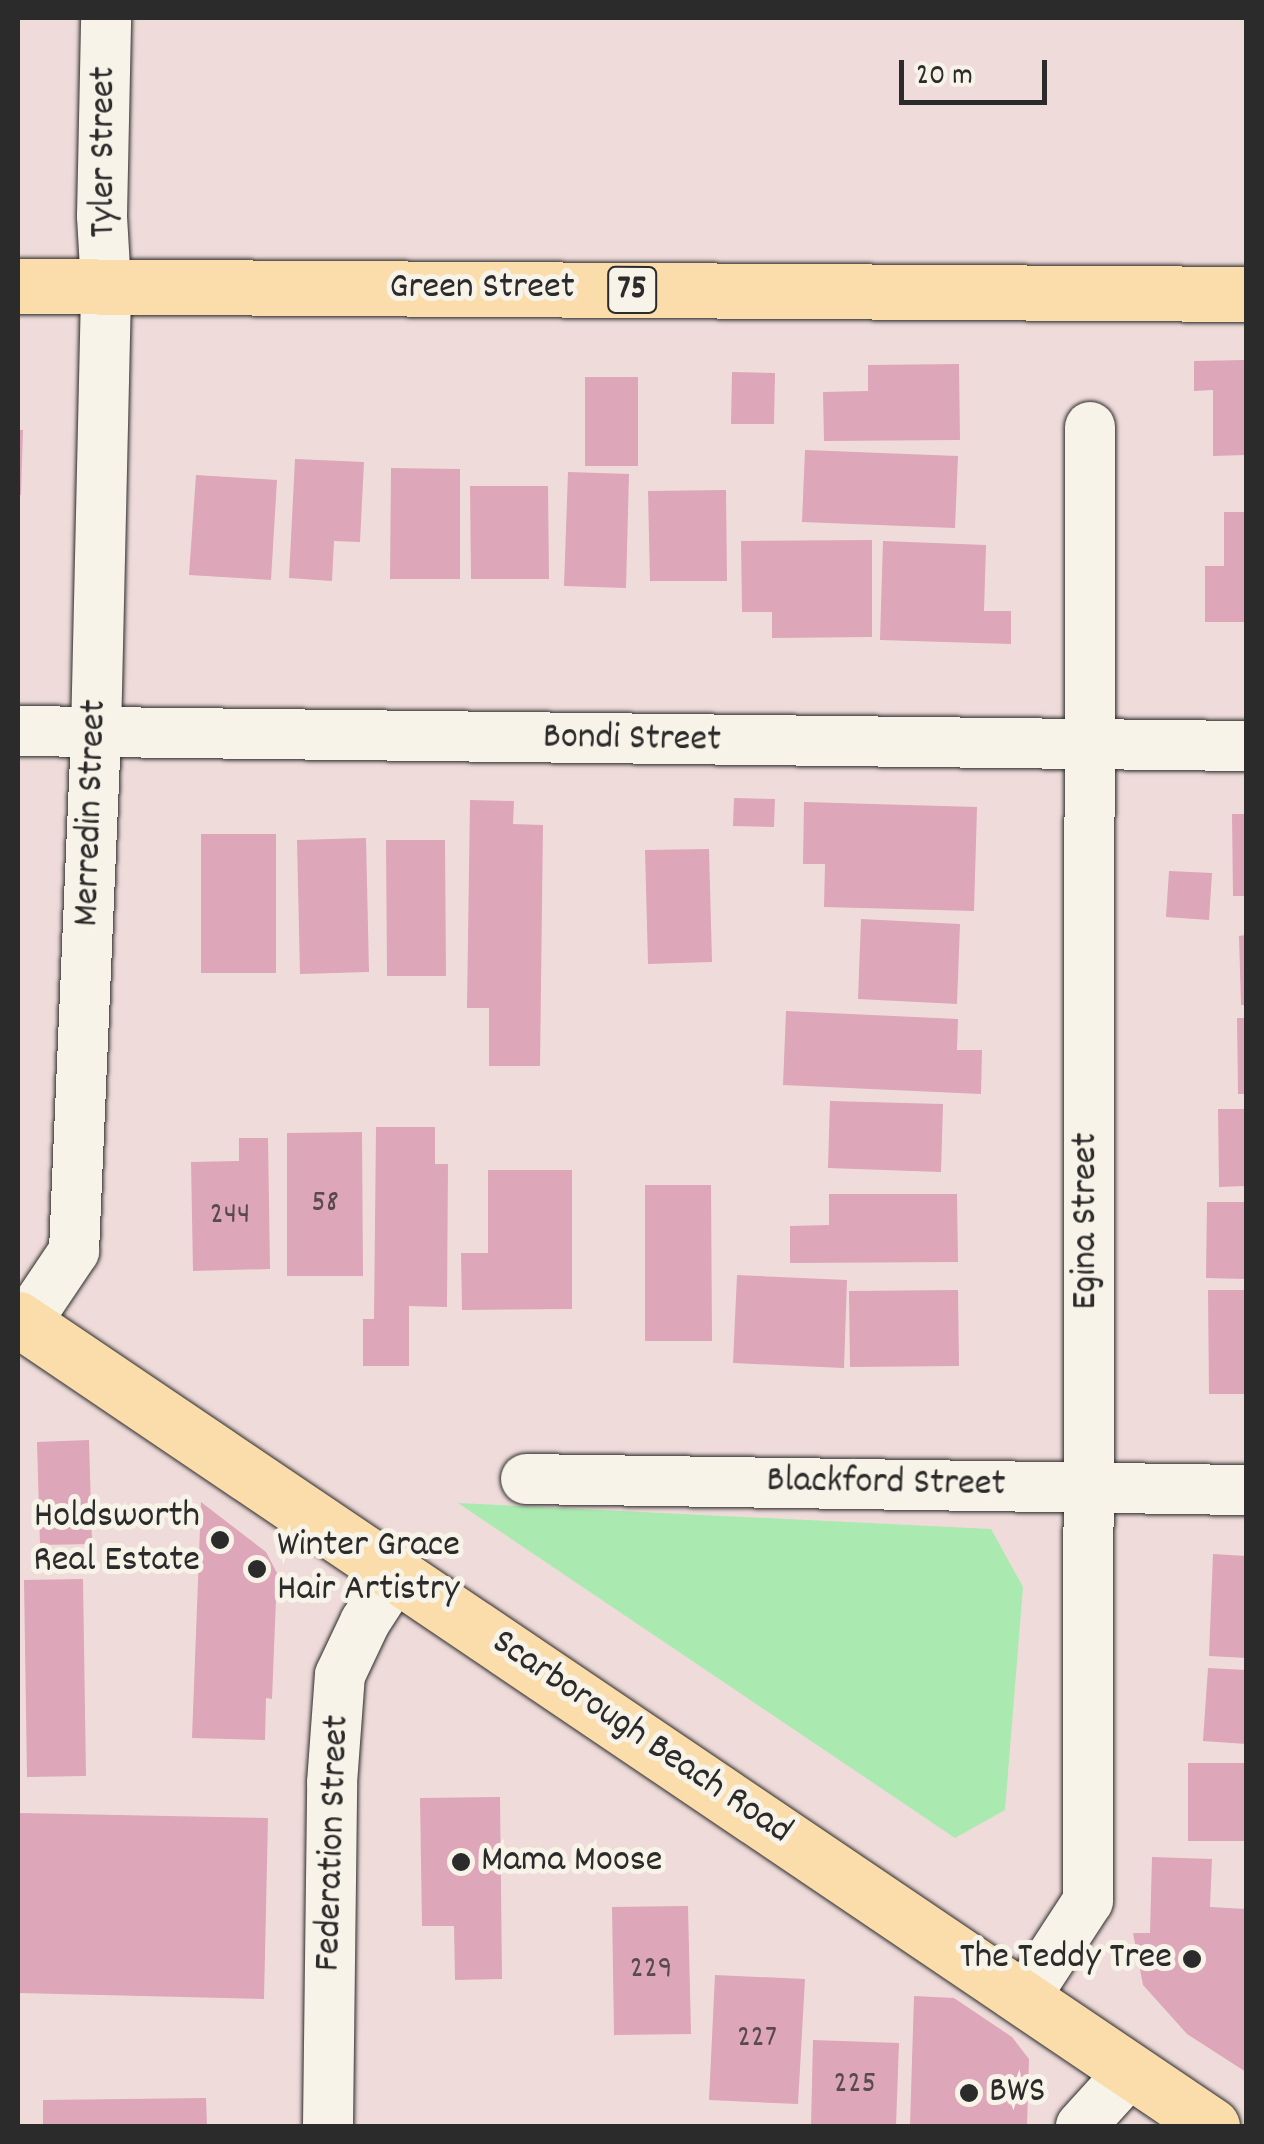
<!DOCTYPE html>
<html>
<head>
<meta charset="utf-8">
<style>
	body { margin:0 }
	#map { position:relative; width:1264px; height:2144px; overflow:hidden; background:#efdcda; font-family:Dekko,sans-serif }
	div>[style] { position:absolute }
	.green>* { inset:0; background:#aae9b0 }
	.building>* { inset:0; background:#dda6b9 }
	.roads { filter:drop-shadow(0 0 2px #2b2b2b) drop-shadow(0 0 2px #2b2b2b) }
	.minor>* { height:50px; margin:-25px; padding:0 25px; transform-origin:25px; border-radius:25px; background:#f7f3e8 }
	.major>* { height:55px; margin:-27.5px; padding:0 27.5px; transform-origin:27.5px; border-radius:27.5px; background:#faddab }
	.dots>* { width:28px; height:28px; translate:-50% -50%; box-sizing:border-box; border:5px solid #f7f3e8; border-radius:50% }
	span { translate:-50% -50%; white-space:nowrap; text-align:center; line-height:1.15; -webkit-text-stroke:10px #f7f3e8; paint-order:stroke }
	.number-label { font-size:32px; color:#584a4e }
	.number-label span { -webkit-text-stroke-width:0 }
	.shield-label span { padding:2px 8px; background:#f7f3e8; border:2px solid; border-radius:8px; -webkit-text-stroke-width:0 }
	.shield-label { font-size:35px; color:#2b2b2b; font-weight:700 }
	.street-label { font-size:38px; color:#2b2b2b }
	.poi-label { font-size:38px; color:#2b2b2b }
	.right { translate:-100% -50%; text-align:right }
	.left { translate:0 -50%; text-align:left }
	.frame { position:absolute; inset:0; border:20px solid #2b2b2b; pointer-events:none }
	.scale { position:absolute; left:899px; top:60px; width:148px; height:45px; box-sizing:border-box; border:5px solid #2b2b2b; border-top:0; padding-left:12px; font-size:30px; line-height:35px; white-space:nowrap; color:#2b2b2b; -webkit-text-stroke:8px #f7f3e8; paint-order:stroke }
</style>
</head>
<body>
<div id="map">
	<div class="green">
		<div style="clip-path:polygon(458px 1503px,991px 1529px,1023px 1587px,1005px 1810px,955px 1838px)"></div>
	</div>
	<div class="building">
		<div style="clip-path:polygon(1246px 360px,1246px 455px,1213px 456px,1213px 390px,1194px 391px,1194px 361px)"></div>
		<div style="clip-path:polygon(959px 364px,960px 440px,824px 441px,823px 392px,868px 391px,868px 365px)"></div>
		<div style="clip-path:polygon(732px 372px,775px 373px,774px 424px,731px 424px)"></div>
		<div style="clip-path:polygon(585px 377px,638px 377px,638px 466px,585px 466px)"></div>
		<div style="clip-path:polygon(18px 430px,23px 430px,21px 495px,18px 495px)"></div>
		<div style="clip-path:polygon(805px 450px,958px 456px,955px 528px,802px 522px)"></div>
		<div style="clip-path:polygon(295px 459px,364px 462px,360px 542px,334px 541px,332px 581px,289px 578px)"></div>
		<div style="clip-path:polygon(391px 468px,460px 469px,460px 579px,390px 579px)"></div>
		<div style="clip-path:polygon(568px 472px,629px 474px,626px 588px,564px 586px)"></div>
		<div style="clip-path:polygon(196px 475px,277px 480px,271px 580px,189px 575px)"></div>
		<div style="clip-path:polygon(470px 486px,548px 486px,549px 579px,471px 579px)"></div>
		<div style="clip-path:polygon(726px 490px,727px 581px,650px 581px,648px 491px)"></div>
		<div style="clip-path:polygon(1224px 512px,1246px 512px,1246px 622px,1205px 622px,1205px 566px,1224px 566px)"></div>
		<div style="clip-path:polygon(872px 540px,872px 637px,772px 638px,772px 612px,742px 612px,741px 541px)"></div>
		<div style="clip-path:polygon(883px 541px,986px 545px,984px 611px,1011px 611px,1011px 644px,880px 640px)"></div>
		<div style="clip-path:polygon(734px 798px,775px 799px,774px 827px,733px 826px)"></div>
		<div style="clip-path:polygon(470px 800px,514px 801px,513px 824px,543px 825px,540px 1066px,489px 1066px,489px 1008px,467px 1008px)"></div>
		<div style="clip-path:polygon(804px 802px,977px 807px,974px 911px,824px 907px,825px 864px,803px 864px)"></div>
		<div style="clip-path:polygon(1232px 814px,1246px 814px,1246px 896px,1233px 896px)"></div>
		<div style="clip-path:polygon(201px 834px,276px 834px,276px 973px,201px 973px)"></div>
		<div style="clip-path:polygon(366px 838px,369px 972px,300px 974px,297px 840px)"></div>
		<div style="clip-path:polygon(386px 840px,445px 840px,446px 976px,387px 976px)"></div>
		<div style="clip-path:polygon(709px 849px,712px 962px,648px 964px,645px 850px)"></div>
		<div style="clip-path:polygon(1169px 871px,1212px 873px,1209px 920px,1166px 917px)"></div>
		<div style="clip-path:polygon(861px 919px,960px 924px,957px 1004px,858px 999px)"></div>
		<div style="clip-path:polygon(1246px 935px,1246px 1005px,1241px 1005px,1239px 936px)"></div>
		<div style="clip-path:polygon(786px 1011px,958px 1019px,957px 1050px,982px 1050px,981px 1094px,783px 1085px)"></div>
		<div style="clip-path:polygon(1237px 1018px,1246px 1018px,1246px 1094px,1238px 1094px)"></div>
		<div style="clip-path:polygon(830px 1101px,943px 1104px,941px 1172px,828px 1168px)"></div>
		<div style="clip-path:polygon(1218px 1109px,1246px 1109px,1246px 1186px,1219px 1187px)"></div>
		<div style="clip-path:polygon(376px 1127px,435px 1127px,435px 1164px,448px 1164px,447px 1307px,409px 1306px,409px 1366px,363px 1366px,363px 1319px,374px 1319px)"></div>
		<div style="clip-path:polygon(362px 1132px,363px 1276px,287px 1276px,287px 1133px)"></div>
		<div style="clip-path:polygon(239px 1138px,268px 1138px,270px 1269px,193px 1271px,191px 1162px,239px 1161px)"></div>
		<div style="clip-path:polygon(488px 1170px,572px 1170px,572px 1309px,462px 1310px,461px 1253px,488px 1253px)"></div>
		<div style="clip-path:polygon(645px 1185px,711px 1185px,712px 1341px,645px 1341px)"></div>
		<div style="clip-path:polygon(829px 1194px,957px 1194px,958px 1262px,790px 1263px,790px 1226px,829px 1225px)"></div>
		<div style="clip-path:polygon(1207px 1202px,1246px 1202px,1246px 1279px,1206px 1278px)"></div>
		<div style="clip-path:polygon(737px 1275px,847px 1280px,844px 1368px,733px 1363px)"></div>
		<div style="clip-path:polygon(958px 1290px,959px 1366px,850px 1367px,849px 1291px)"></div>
		<div style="clip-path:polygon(1208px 1290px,1246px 1290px,1246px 1394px,1209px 1394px)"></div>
		<div style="clip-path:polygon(89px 1440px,92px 1544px,40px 1545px,37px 1442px)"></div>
		<div style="clip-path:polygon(201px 1502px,266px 1552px,277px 1573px,272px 1699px,266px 1698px,265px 1740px,192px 1738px)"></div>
		<div style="clip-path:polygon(1213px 1554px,1246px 1556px,1246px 1658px,1209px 1656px)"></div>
		<div style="clip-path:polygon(83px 1579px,86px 1776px,27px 1777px,24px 1580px)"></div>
		<div style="clip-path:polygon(1208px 1668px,1246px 1670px,1246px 1744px,1203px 1741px)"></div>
		<div style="clip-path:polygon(1188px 1763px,1246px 1763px,1246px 1841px,1188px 1841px)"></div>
		<div style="clip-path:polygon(500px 1797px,502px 1979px,455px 1980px,454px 1926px,422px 1926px,420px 1798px)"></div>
		<div style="clip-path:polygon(18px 1813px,268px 1818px,264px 1999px,18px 1993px)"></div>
		<div style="clip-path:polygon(1152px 1857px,1212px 1859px,1210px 1907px,1246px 1909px,1246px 2072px,1187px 2034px,1143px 1985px,1133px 1933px,1150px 1933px)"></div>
		<div style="clip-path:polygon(688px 1906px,691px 2034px,614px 2035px,612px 1907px)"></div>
		<div style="clip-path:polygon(715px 1975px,805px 1979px,798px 2104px,709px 2100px)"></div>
		<div style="clip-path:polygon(914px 1996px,954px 1998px,1012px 2037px,1029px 2059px,1027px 2126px,910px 2126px)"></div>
		<div style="clip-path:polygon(813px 2040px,899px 2043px,896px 2126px,811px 2126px)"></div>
		<div style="clip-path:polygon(206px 2098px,207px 2126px,43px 2126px,43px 2100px)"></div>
	</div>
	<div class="roads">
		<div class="minor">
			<div style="left:18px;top:731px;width:1228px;rotate:0.7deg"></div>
			<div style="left:25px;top:1324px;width:88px;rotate:-56.1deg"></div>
			<div style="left:74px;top:1251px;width:517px;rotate:-87.56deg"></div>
			<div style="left:96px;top:734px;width:448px;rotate:-88.7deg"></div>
			<div style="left:106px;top:286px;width:70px;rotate:-93.3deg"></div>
			<div style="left:102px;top:216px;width:198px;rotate:-88.8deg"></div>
			<div style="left:526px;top:1479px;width:720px;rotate:0.88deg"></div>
			<div style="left:1026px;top:1996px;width:113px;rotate:-56.9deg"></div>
			<div style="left:1088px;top:1901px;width:1474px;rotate:-89.92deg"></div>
			<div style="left:328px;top:2126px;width:343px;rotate:-89.3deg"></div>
			<div style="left:332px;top:1783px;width:108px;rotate:-85.8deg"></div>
			<div style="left:340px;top:1675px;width:59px;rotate:-64.7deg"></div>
			<div style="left:365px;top:1622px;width:57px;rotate:-57.1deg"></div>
			<div style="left:1081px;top:2126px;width:73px;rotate:-47.8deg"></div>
		</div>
		<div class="major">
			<div style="left:18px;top:286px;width:1228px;rotate:0.37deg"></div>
			<div style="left:18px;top:1319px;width:1441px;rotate:34.05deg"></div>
		</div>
	</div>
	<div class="dots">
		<div style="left:220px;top:1540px;background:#2b2b2b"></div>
		<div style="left:257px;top:1569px;background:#2b2b2b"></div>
		<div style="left:461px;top:1862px;background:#2b2b2b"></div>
		<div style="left:1192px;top:1959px;background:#2b2b2b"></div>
		<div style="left:969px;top:2093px;background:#2b2b2b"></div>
	</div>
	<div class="number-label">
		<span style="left:325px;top:1204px">58</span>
		<span style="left:230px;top:1216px">244</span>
		<span style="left:651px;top:1970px">229</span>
		<span style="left:757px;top:2039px">227</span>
		<span style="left:855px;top:2085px">225</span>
	</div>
	<div class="shield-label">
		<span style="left:632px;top:290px">75</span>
	</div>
	<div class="street-label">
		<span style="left:105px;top:152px;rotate:-90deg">Tyler Street</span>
		<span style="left:482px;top:289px">Green Street</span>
		<span style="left:632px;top:740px;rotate:1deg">Bondi Street</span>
		<span style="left:92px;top:813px;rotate:-88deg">Merredin Street</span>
		<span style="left:1087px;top:1221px;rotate:-90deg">Egina Street</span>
		<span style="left:886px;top:1484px;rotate:1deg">Blackford Street</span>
		<span style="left:641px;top:1738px;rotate:34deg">Scarborough Beach Road</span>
		<span style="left:334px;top:1843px;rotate:-88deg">Federation Street</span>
	</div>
	<div class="poi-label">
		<span class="right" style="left:200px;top:1540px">Holdsworth<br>Real Estate</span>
		<span class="left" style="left:277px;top:1569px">Winter Grace<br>Hair Artistry</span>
		<span class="left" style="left:481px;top:1862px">Mama Moose</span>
		<span class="right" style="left:1172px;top:1959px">The Teddy Tree</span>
		<span class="left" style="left:989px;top:2093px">BWS</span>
	</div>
	<div class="frame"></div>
	<div class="scale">20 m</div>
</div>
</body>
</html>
